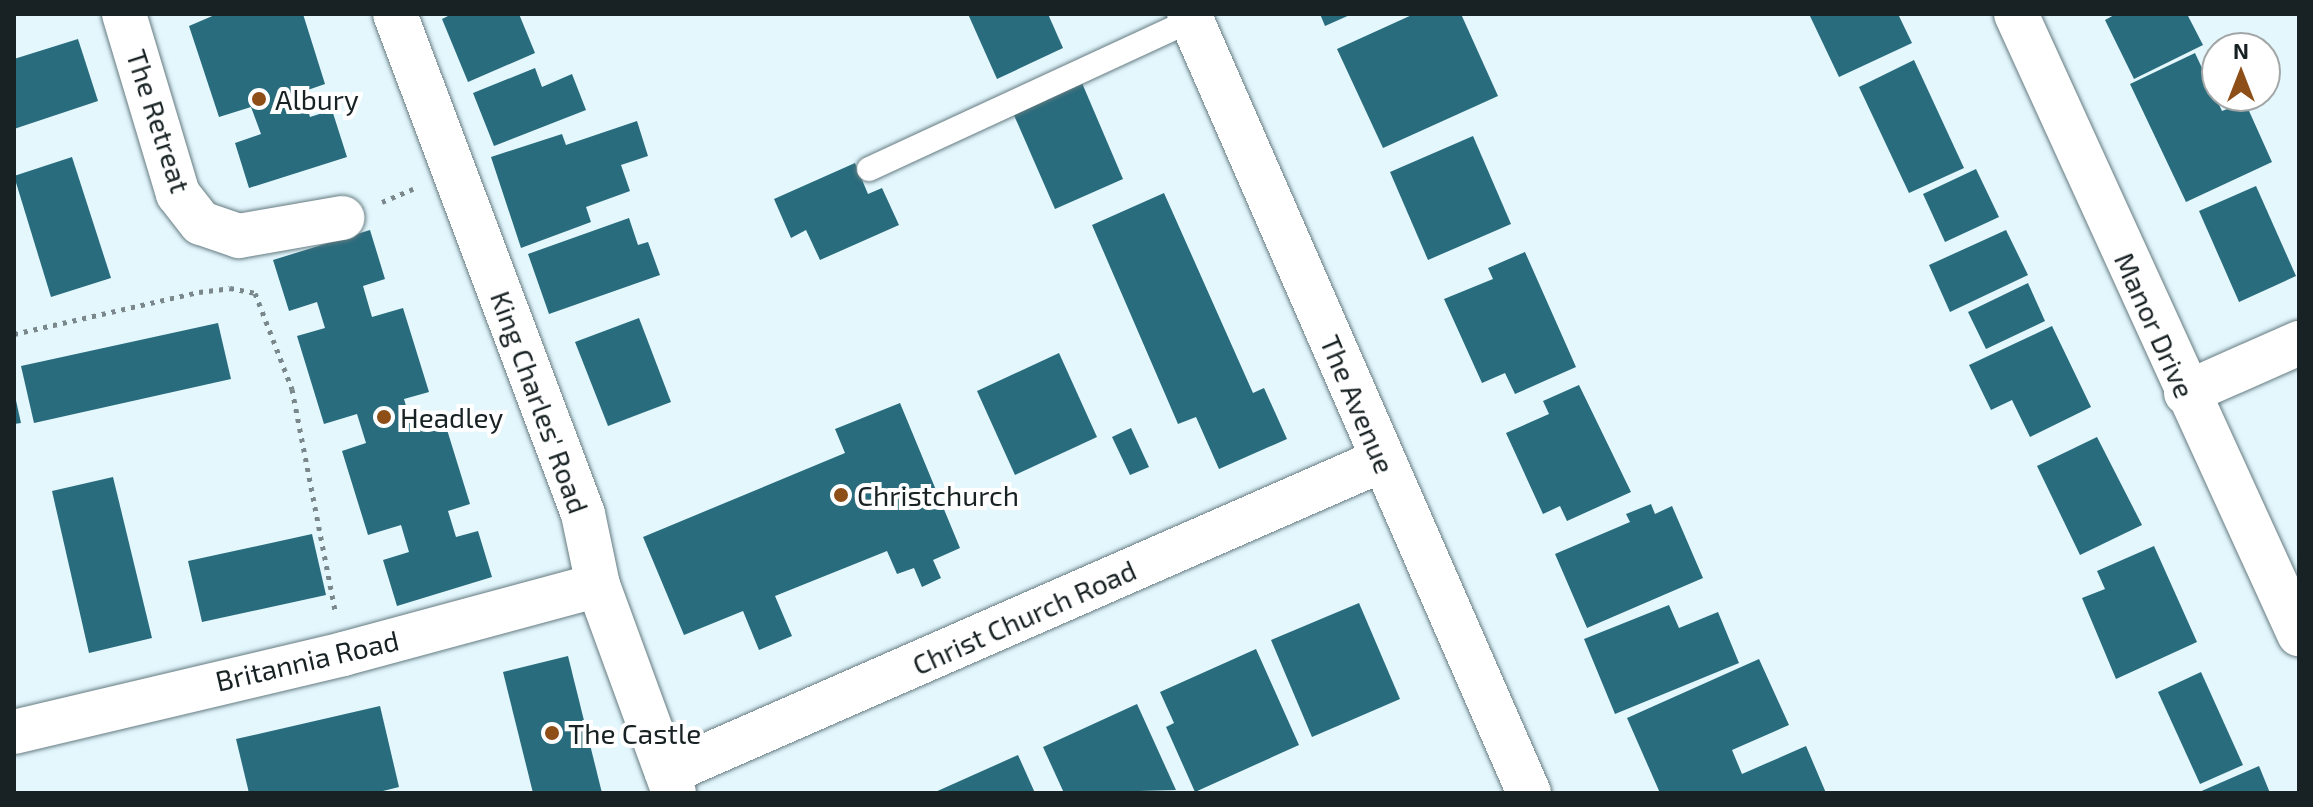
<!DOCTYPE html>
<html>
<head>
<meta charset="utf-8">
<style>
	body { margin:0 }
	#map { position:relative; width:2313px; height:807px; overflow:hidden; background:#e3f7fd; font-family:"Exo 2",sans-serif }
	div>[style] { position:absolute }
	.building>* { inset:0; background:#296c7d }
	.path>* { height:5px; margin-top:-2.5px; transform-origin:0; background:repeating-linear-gradient(90deg,#7a888c 0 4px,transparent 0 10px) }
	.roads { filter:drop-shadow(0 0 2px #657b81) drop-shadow(0 0 2px #657b81) }
	.lane>* { height:24px; margin:-12px; padding:0 12px; transform-origin:12px; border-radius:12px; background:#fff }
	.street>* { height:44px; margin:-22px; padding:0 22px; transform-origin:22px; border-radius:22px; background:#fff }
	.secondary>* { height:44px; margin:-22px; padding:0 22px; transform-origin:22px; border-radius:22px; background:#fff }
	.dots>* { width:22px; height:22px; translate:-50% -50%; box-sizing:border-box; border:4px solid #fff; border-radius:50% }
	span { translate:-50% -50%; white-space:nowrap; text-align:center; line-height:1.15; -webkit-text-stroke:8px #fff; paint-order:stroke }
	.poi-label { font-size:28px; color:#182123 }
	.left { translate:0 -50%; text-align:left }
	.street-label { font-size:28px; color:#182123 }
	.frame { position:absolute; inset:0; border:16px solid #182123; pointer-events:none }
	.north { position:absolute; left:2201px; top:32px; width:80px; height:80px; box-sizing:border-box; background:#fff; border:2px solid #a3a6a7; border-radius:50%; rotate:0deg; font-size:22px; font-weight:700; line-height:32px; text-align:center; color:#182123 }
	.north::after { content:''; display:block; margin:auto; width:28px; height:36px; background:#8e4e18; clip-path:polygon(50% 0,100% 100%,50% 72%,0 100%) }
</style>
</head>
<body>
<div id="map">
	<div class="building">
		<div style="clip-path:polygon(217px 14px,303px 14px,325px 84px,302px 92px,310px 117px,332px 110px,347px 157px,249px 188px,235px 143px,261px 134px,251px 107px,219px 117px,189px 26px)"></div>
		<div style="clip-path:polygon(452px 14px,519px 14px,535px 53px,468px 82px,442px 19px)"></div>
		<div style="clip-path:polygon(968px 14px,1048px 14px,1063px 48px,997px 79px)"></div>
		<div style="clip-path:polygon(1320px 14px,1352px 14px,1325px 26px)"></div>
		<div style="clip-path:polygon(1414px 14px,1461px 14px,1498px 96px,1383px 148px,1337px 49px)"></div>
		<div style="clip-path:polygon(1809px 14px,1898px 14px,1912px 43px,1839px 77px)"></div>
		<div style="clip-path:polygon(2116px 14px,2187px 14px,2203px 45px,2134px 79px,2105px 20px)"></div>
		<div style="clip-path:polygon(78px 39px,98px 101px,14px 129px,14px 59px)"></div>
		<div style="clip-path:polygon(2195px 53px,2222px 111px,2245px 102px,2272px 162px,2186px 202px,2130px 84px)"></div>
		<div style="clip-path:polygon(1914px 60px,1964px 168px,1909px 193px,1859px 87px)"></div>
		<div style="clip-path:polygon(535px 68px,542px 87px,572px 74px,586px 110px,494px 146px,473px 93px)"></div>
		<div style="clip-path:polygon(1082px 83px,1123px 179px,1055px 209px,1013px 113px)"></div>
		<div style="clip-path:polygon(637px 121px,648px 156px,621px 165px,630px 191px,586px 207px,591px 222px,521px 248px,491px 157px,562px 134px,566px 145px)"></div>
		<div style="clip-path:polygon(1473px 136px,1511px 224px,1428px 260px,1390px 172px)"></div>
		<div style="clip-path:polygon(72px 157px,111px 278px,51px 297px,14px 176px)"></div>
		<div style="clip-path:polygon(855px 163px,868px 194px,882px 188px,899px 225px,820px 260px,806px 230px,791px 238px,774px 199px)"></div>
		<div style="clip-path:polygon(1976px 169px,1999px 217px,1945px 242px,1923px 194px)"></div>
		<div style="clip-path:polygon(2256px 186px,2296px 276px,2239px 302px,2199px 211px)"></div>
		<div style="clip-path:polygon(1164px 193px,1253px 393px,1264px 388px,1287px 439px,1219px 469px,1196px 417px,1178px 424px,1092px 225px)"></div>
		<div style="clip-path:polygon(629px 218px,638px 245px,648px 242px,660px 275px,549px 314px,528px 254px)"></div>
		<div style="clip-path:polygon(370px 230px,385px 279px,363px 286px,372px 317px,403px 308px,429px 392px,404px 399px,413px 430px,444px 420px,470px 504px,448px 511px,456px 537px,478px 531px,492px 577px,397px 606px,383px 560px,409px 552px,401px 525px,368px 535px,342px 451px,366px 443px,357px 414px,324px 424px,297px 336px,325px 328px,317px 302px,289px 311px,273px 260px)"></div>
		<div style="clip-path:polygon(2006px 230px,2028px 275px,1950px 312px,1929px 265px)"></div>
		<div style="clip-path:polygon(1525px 252px,1576px 367px,1515px 394px,1505px 373px,1482px 383px,1444px 299px,1493px 279px,1488px 268px)"></div>
		<div style="clip-path:polygon(2028px 283px,2045px 321px,1986px 349px,1968px 312px)"></div>
		<div style="clip-path:polygon(639px 318px,671px 402px,608px 426px,575px 342px)"></div>
		<div style="clip-path:polygon(218px 323px,231px 379px,34px 423px,21px 366px)"></div>
		<div style="clip-path:polygon(2052px 326px,2091px 407px,2030px 437px,2012px 400px,1991px 410px,1969px 365px)"></div>
		<div style="clip-path:polygon(1059px 353px,1097px 437px,1015px 475px,977px 391px)"></div>
		<div style="clip-path:polygon(1579px 385px,1631px 492px,1567px 521px,1560px 506px,1543px 514px,1506px 433px,1549px 414px,1543px 401px)"></div>
		<div style="clip-path:polygon(15px 396px,21px 423px,14px 424px,14px 397px)"></div>
		<div style="clip-path:polygon(900px 403px,960px 548px,933px 560px,941px 578px,922px 587px,914px 568px,897px 574px,887px 551px,775px 596px,792px 636px,759px 650px,743px 611px,684px 635px,643px 537px,845px 453px,835px 429px)"></div>
		<div style="clip-path:polygon(1131px 428px,1149px 467px,1130px 475px,1112px 437px)"></div>
		<div style="clip-path:polygon(2097px 437px,2142px 525px,2080px 555px,2037px 466px)"></div>
		<div style="clip-path:polygon(113px 477px,152px 638px,89px 653px,52px 491px)"></div>
		<div style="clip-path:polygon(1651px 504px,1655px 514px,1672px 506px,1703px 578px,1587px 628px,1555px 554px,1630px 522px,1626px 514px)"></div>
		<div style="clip-path:polygon(312px 534px,326px 595px,202px 622px,188px 561px)"></div>
		<div style="clip-path:polygon(2154px 546px,2197px 642px,2116px 679px,2082px 598px,2105px 589px,2097px 571px)"></div>
		<div style="clip-path:polygon(1359px 603px,1400px 699px,1312px 737px,1271px 640px)"></div>
		<div style="clip-path:polygon(1669px 605px,1679px 628px,1718px 612px,1739px 663px,1615px 714px,1584px 639px)"></div>
		<div style="clip-path:polygon(1256px 649px,1299px 745px,1195px 792px,1166px 727px,1174px 723px,1160px 692px)"></div>
		<div style="clip-path:polygon(568px 656px,602px 793px,533px 793px,503px 672px)"></div>
		<div style="clip-path:polygon(1759px 659px,1789px 725px,1732px 750px,1742px 774px,1806px 746px,1826px 793px,1660px 793px,1627px 718px)"></div>
		<div style="clip-path:polygon(2201px 672px,2243px 765px,2200px 784px,2158px 692px)"></div>
		<div style="clip-path:polygon(1137px 704px,1176px 790px,1064px 793px,1043px 747px)"></div>
		<div style="clip-path:polygon(380px 706px,399px 787px,375px 793px,249px 793px,236px 739px)"></div>
		<div style="clip-path:polygon(1018px 755px,1035px 793px,933px 793px)"></div>
		<div style="clip-path:polygon(2259px 766px,2270px 793px,2197px 793px)"></div>
	</div>
	<div class="path">
		<div style="left:382px;top:202px;width:34px;rotate:-23deg"></div>
		<div style="left:14px;top:334px;width:190px;rotate:-12.8deg"></div>
		<div style="left:199px;top:292px;width:31px;rotate:-7deg"></div>
		<div style="left:230px;top:288px;width:25px;rotate:11deg"></div>
		<div style="left:255px;top:293px;width:103px;rotate:68.9deg"></div>
		<div style="left:292px;top:389px;width:225px;rotate:79deg"></div>
	</div>
	<div class="roads">
		<div class="lane">
			<div style="left:869px;top:169px;width:356px;rotate:-24.8deg"></div>
		</div>
		<div class="street">
			<div style="left:124px;top:14px;width:188px;rotate:73.3deg"></div>
			<div style="left:178px;top:194px;width:37px;rotate:52deg"></div>
			<div style="left:201px;top:223px;width:40px;rotate:18.9deg"></div>
			<div style="left:239px;top:236px;width:105px;rotate:-9.9deg"></div>
			<div style="left:1189px;top:14px;width:850px;rotate:66.42deg"></div>
			<div style="left:2016px;top:14px;width:682px;rotate:65.47deg"></div>
			<div style="left:2186px;top:393px;width:124px;rotate:-23.9deg"></div>
			<div style="left:14px;top:732px;width:338px;rotate:-13.3deg"></div>
			<div style="left:343px;top:654px;width:264px;rotate:-15.1deg"></div>
			<div style="left:667px;top:773px;width:781px;rotate:-23.64deg"></div>
		</div>
		<div class="secondary">
			<div style="left:395px;top:14px;width:534px;rotate:69.39deg"></div>
			<div style="left:583px;top:514px;width:73px;rotate:78.1deg"></div>
			<div style="left:598px;top:585px;width:221px;rotate:69.9deg"></div>
		</div>
	</div>
	<div class="dots">
		<div style="left:259px;top:99px;background:#8e4e18"></div>
		<div style="left:384px;top:417px;background:#8e4e18"></div>
		<div style="left:841px;top:495px;background:#8e4e18"></div>
		<div style="left:552px;top:733px;background:#8e4e18"></div>
	</div>
	<div class="poi-label">
		<span class="left" style="left:275px;top:99px">Albury</span>
		<span class="left" style="left:400px;top:417px">Headley</span>
		<span class="left" style="left:857px;top:495px">Christchurch</span>
		<span class="left" style="left:568px;top:733px">The Castle</span>
	</div>
	<div class="street-label">
		<span style="left:159px;top:121px;rotate:72deg">The Retreat</span>
		<span style="left:2155px;top:325px;rotate:66deg">Manor Drive</span>
		<span style="left:540px;top:402px;rotate:70deg">King Charles' Road</span>
		<span style="left:1358px;top:404px;rotate:67deg">The Avenue</span>
		<span style="left:1024px;top:617px;rotate:-24deg">Christ Church Road</span>
		<span style="left:307px;top:660px;rotate:-13deg">Britannia Road</span>
	</div>
	<div class="frame"></div>
	<div class="north">N</div>
</div>
</body>
</html>
